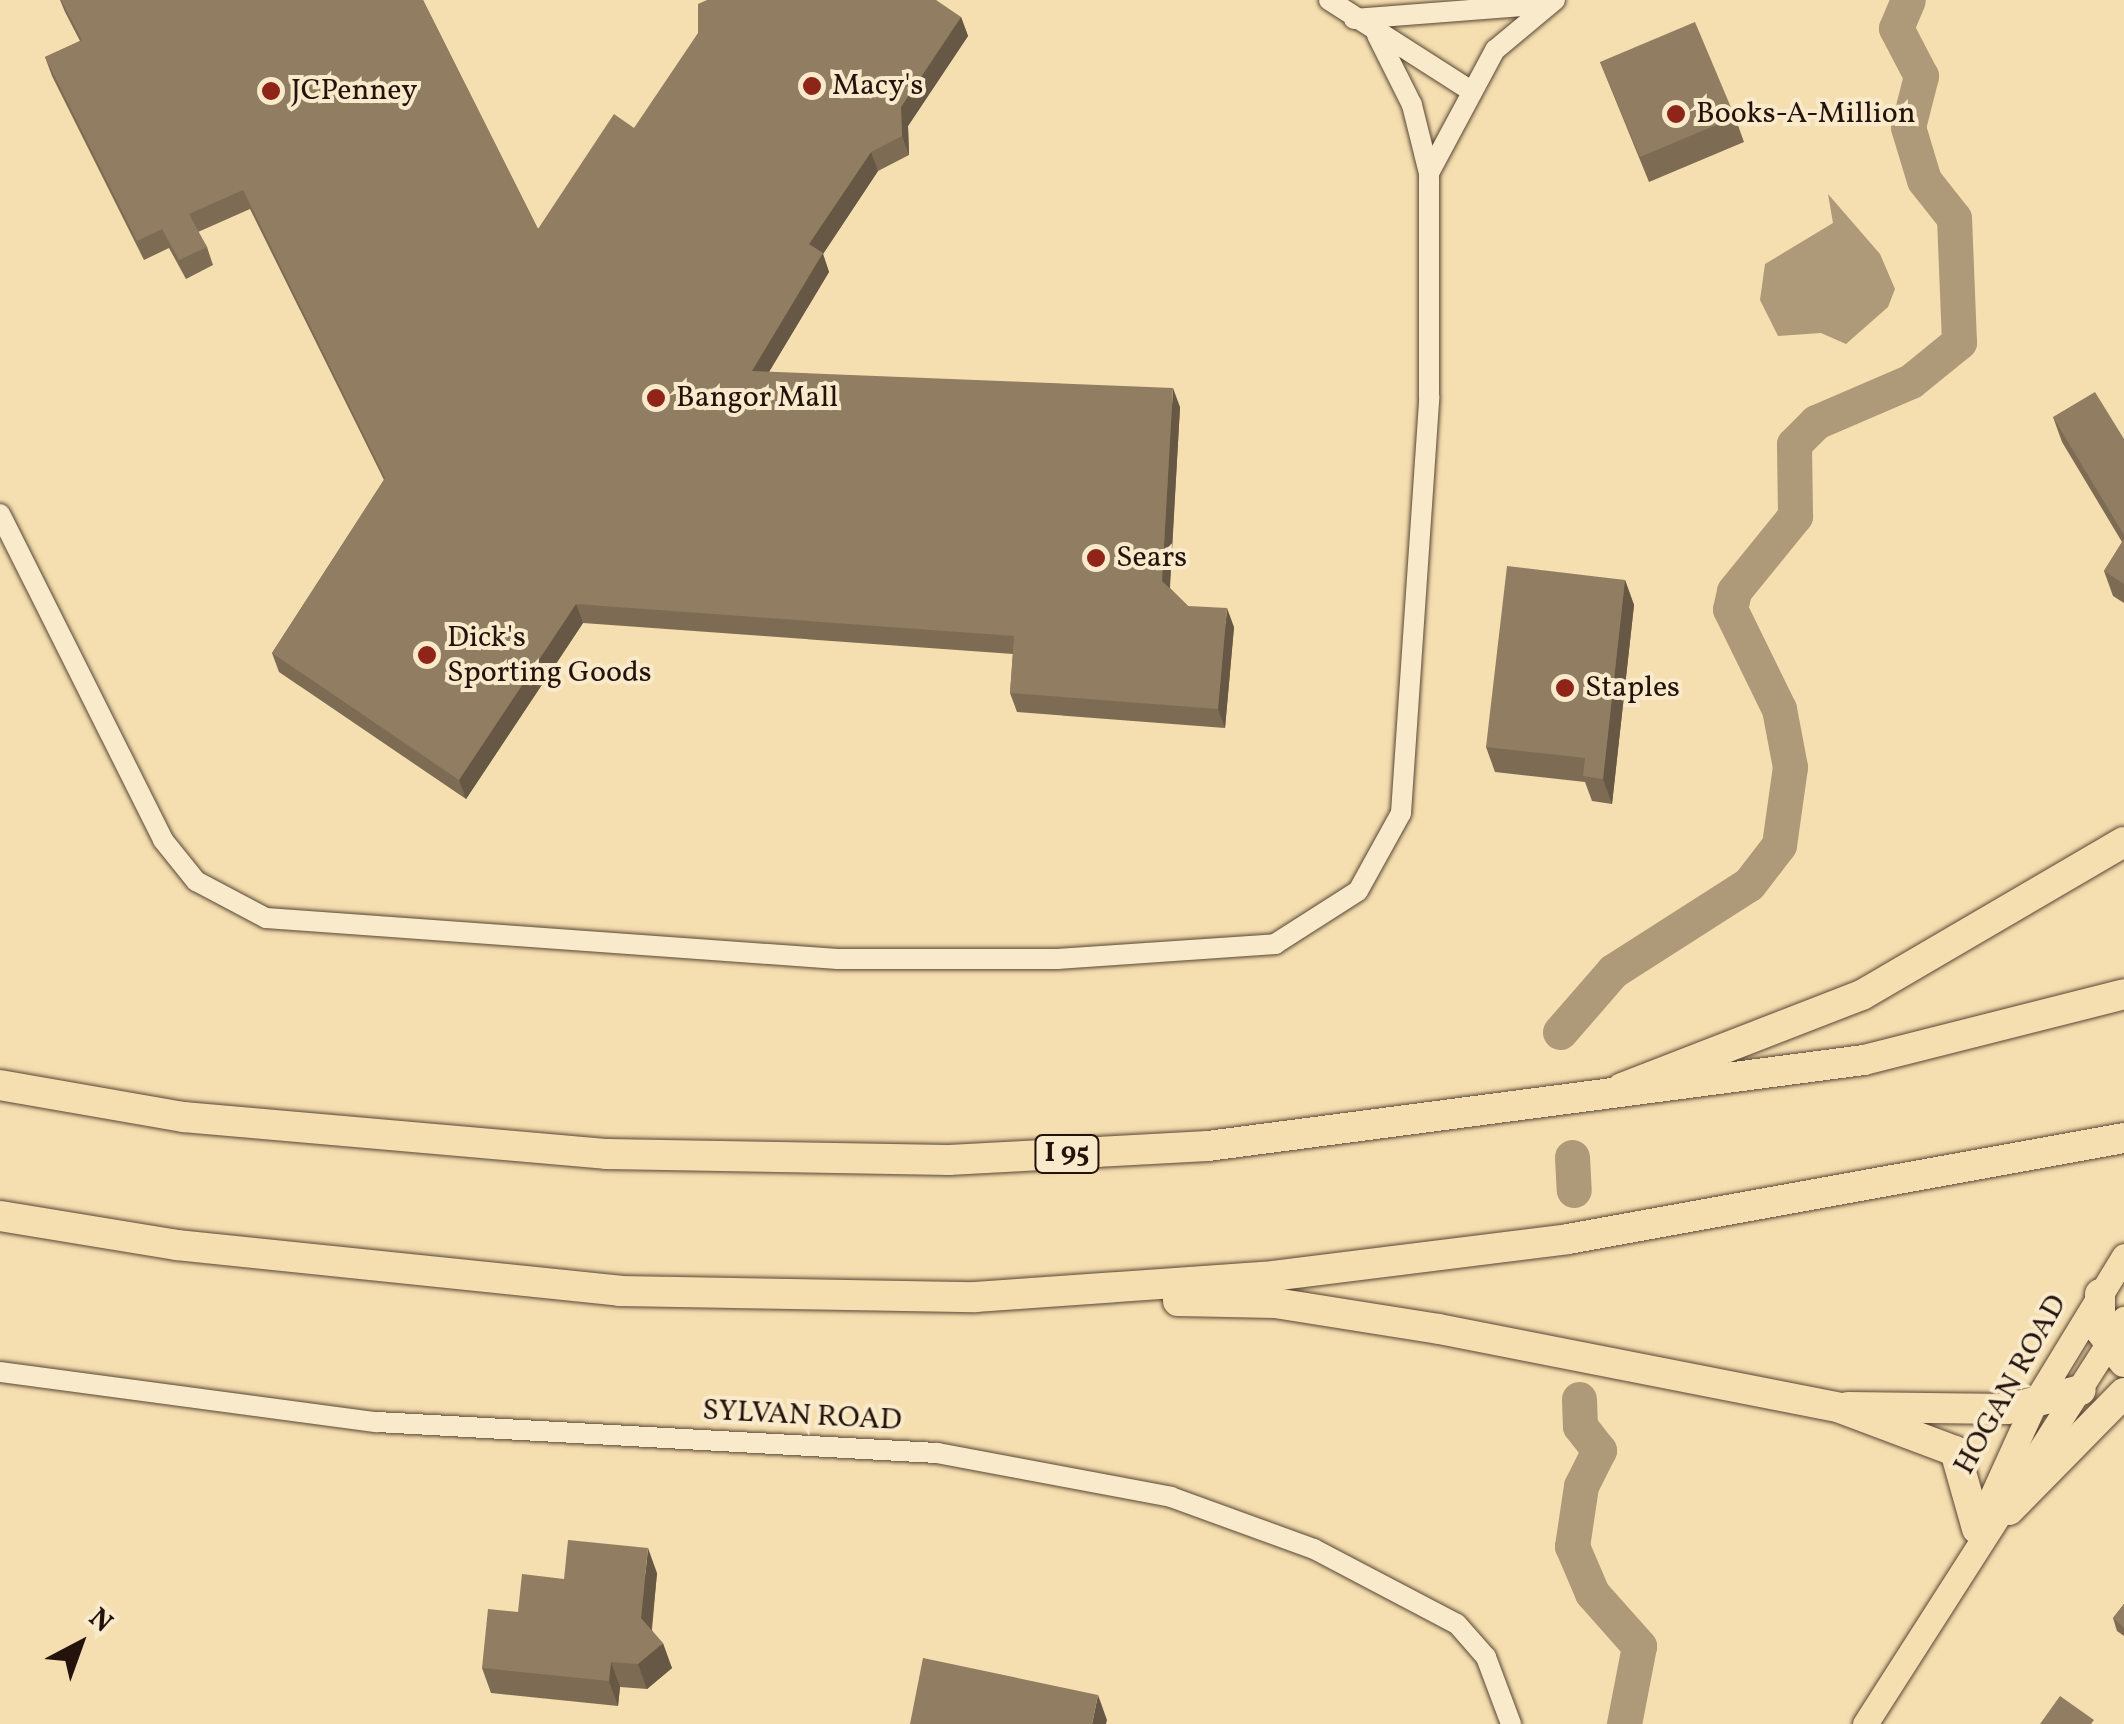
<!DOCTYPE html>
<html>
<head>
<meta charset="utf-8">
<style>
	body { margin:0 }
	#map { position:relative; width:2124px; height:1724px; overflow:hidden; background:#f5deaf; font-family:Vollkorn,serif }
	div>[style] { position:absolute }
	.water>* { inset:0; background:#ae9978 }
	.river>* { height:35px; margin:-17.5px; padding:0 17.5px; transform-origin:17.5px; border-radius:17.5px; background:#ae9978 }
	.roads { filter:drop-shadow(0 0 2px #584635) drop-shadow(0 0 2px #584635) }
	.minor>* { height:20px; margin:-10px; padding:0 10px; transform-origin:10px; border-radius:10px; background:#f8eacb }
	.major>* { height:25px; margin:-12.5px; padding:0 12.5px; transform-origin:12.5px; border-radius:12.5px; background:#f5deaf }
	.highway>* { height:30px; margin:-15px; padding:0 15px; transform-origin:15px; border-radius:15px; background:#f5deaf }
	.wall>* { inset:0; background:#7d6c53 }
	.shaded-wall>* { inset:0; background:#665844 }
	.building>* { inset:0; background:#917d61 }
	.dots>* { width:28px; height:28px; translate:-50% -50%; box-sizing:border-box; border:5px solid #f8eacb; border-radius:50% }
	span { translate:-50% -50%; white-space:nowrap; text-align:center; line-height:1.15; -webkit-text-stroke:8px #f8eacb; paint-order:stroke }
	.shield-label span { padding:2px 8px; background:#f8eacb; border:2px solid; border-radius:8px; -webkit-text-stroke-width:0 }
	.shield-label { font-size:28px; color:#24130c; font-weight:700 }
	.poi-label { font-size:30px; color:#24130c }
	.left { translate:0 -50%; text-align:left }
	.street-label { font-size:30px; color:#24130c }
	.north { position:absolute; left:30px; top:1594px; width:100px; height:100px; -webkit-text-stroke:8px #f8eacb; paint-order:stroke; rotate:41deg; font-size:28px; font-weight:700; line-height:40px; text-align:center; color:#24130c }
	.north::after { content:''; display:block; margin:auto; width:35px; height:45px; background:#24130c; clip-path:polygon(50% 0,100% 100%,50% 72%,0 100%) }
</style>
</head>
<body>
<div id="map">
	<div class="water">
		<div style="clip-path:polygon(1828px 194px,1880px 254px,1895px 289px,1888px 307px,1846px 344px,1821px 333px,1778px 336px,1760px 300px,1765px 264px,1833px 223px)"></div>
	</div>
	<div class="river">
		<div style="left:1560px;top:1032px;width:81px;rotate:-49deg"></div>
		<div style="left:1613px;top:971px;width:161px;rotate:-32.6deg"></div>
		<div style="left:1749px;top:884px;width:49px;rotate:-52.4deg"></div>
		<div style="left:1779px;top:845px;width:79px;rotate:-82deg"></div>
		<div style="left:1790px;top:767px;width:59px;rotate:-100.7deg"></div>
		<div style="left:1779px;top:709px;width:111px;rotate:-116.1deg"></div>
		<div style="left:1730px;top:609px;width:18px;rotate:-77deg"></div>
		<div style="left:1734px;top:591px;width:97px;rotate:-50.9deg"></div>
		<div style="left:1795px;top:516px;width:72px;rotate:-90.8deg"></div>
		<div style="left:1794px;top:444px;width:31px;rotate:-45deg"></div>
		<div style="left:1816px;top:422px;width:103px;rotate:-23.3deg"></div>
		<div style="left:1911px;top:381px;width:62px;rotate:-39.1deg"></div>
		<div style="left:1959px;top:342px;width:124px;rotate:-92.3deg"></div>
		<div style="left:1954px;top:218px;width:48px;rotate:-128.3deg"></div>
		<div style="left:1924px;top:180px;width:55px;rotate:-106.8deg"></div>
		<div style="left:1908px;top:127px;width:53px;rotate:-75.7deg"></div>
		<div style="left:1921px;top:76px;width:54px;rotate:-117.5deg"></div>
		<div style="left:1896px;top:28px;width:30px;rotate:-67deg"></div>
		<div style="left:1572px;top:1157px;width:33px;rotate:87deg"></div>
		<div style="left:1579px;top:1399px;width:27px;rotate:88deg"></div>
		<div style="left:1580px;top:1426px;width:31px;rotate:52deg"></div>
		<div style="left:1599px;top:1450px;width:40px;rotate:116.6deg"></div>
		<div style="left:1581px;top:1486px;width:61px;rotate:98.5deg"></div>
		<div style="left:1572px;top:1546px;width:51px;rotate:66.9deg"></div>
		<div style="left:1592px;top:1593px;width:71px;rotate:48.4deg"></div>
		<div style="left:1639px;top:1646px;width:79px;rotate:100.9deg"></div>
	</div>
	<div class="roads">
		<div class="minor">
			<div style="left:1329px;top:0;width:167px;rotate:32.6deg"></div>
			<div style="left:1354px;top:19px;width:195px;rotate:-4.4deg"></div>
			<div style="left:1377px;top:35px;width:78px;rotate:63.4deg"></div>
			<div style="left:1412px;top:105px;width:70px;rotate:76deg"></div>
			<div style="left:0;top:514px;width:364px;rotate:63.4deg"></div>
			<div style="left:163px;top:840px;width:53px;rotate:51.2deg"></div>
			<div style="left:196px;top:881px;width:79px;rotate:27.9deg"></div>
			<div style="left:266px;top:918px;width:573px;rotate:4.1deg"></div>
			<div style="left:838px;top:959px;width:219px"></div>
			<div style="left:1057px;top:959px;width:219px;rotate:-3.9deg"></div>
			<div style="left:1275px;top:944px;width:98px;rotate:-32.6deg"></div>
			<div style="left:1358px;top:891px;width:89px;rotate:-61.1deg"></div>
			<div style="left:1401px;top:813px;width:417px;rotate:-86.1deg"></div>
			<div style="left:1429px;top:397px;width:224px;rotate:-90deg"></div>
			<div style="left:1429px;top:173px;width:140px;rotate:-61.8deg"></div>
			<div style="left:1495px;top:50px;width:78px;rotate:-39.8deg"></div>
			<div style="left:0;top:1372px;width:380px;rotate:7.6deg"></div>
			<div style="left:377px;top:1422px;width:561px;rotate:3.17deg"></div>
			<div style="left:937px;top:1453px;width:238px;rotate:10.6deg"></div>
			<div style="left:1171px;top:1497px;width:152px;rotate:20deg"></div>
			<div style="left:1314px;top:1549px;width:161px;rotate:27.7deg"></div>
			<div style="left:1457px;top:1624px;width:44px;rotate:48.7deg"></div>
			<div style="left:1486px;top:1657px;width:72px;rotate:69.5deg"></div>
		</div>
		<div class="major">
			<div style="left:1977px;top:1529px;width:140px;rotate:-65.5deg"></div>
			<div style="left:2035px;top:1402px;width:171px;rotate:-58.6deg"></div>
			<div style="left:1865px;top:1724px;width:481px;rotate:-57.4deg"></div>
		</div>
		<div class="highway">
			<div style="left:0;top:1085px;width:187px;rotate:9.9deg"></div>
			<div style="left:184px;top:1117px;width:425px;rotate:5deg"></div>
			<div style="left:607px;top:1154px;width:342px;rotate:1deg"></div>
			<div style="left:949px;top:1160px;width:259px;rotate:-3.1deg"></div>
			<div style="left:1208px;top:1146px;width:662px;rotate:-7.47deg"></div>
			<div style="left:1864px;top:1060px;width:268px;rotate:-14.2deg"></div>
			<div style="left:1622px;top:1088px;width:257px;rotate:-21.2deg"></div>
			<div style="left:1862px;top:995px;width:303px;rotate:-30.3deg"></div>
			<div style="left:0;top:1216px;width:179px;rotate:9.3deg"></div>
			<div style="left:177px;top:1245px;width:445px;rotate:5.9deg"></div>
			<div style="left:620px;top:1291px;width:355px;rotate:1deg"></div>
			<div style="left:975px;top:1297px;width:290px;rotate:-4deg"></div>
			<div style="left:1264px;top:1277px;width:306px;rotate:-7.1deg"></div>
			<div style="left:1568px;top:1239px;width:565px;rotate:-10.3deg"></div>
			<div style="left:2100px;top:1294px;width:36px;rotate:90deg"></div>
			<div style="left:2100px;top:1330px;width:40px;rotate:53deg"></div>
			<div style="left:1178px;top:1301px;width:97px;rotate:1.2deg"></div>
			<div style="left:1275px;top:1303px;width:166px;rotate:9deg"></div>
			<div style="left:1439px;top:1329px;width:409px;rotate:11.1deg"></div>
			<div style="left:1840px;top:1408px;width:123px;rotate:20.5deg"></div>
			<div style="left:1955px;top:1451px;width:81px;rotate:74.2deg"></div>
			<div style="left:1848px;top:1407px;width:159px;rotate:0.7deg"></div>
			<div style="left:2007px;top:1409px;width:76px;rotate:-14.4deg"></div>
			<div style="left:2009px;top:1510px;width:164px;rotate:-45.5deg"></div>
		</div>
	</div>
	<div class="wall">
		<div style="clip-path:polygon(60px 0,423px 0,538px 229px,634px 128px,961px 17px,968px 36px,908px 126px,909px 155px,878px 171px,823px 254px,829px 272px,769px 372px,1180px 407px,1170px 588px,1188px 606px,1234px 627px,1225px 728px,1017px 712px,1010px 693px,1013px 654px,583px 623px,466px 799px,279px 672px,272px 653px,384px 480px,250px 209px,198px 232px,207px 247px,213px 265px,186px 279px,169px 248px,144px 260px,52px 76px,45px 57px,80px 41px,65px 12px)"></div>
		<div style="clip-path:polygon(1600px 62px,1735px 117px,1744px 142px,1649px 182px)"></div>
		<div style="clip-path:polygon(2053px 417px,2124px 439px,2124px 603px,2113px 596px,2104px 571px,2122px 542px,2062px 442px)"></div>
		<div style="clip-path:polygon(1625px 580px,1634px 605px,1612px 804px,1592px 801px,1585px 782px,1495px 772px,1486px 747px)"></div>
		<div style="clip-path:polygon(657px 1573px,652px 1630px,672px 1668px,647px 1689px,620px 1687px,618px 1706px,491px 1693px,482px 1668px,518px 1612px,564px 1579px)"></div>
		<div style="clip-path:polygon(2124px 1604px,2124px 1636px,2117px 1631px,2113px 1618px)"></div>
	</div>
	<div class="shaded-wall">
		<div style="clip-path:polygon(961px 17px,968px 36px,908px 126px,909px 155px,902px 136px,901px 107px)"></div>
		<div style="clip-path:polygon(871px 152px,878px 171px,823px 254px,829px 272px,758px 390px,752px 371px,809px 244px)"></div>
		<div style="clip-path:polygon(1173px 388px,1180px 407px,1169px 599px,1162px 581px)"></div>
		<div style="clip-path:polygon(1625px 580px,1634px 605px,1612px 804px,1603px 779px)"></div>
		<div style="clip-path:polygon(576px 604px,583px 623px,466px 799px,459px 780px)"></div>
		<div style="clip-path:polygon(1227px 608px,1234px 627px,1225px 728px,1218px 709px)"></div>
		<div style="clip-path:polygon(648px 1548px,657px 1573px,650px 1643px,641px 1618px)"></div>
		<div style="clip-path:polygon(663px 1643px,672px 1668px,647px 1689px,638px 1664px)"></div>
		<div style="clip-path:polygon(611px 1662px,620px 1687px,618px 1706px,609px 1681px)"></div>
		<div style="clip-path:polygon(1098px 1695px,1107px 1720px,1106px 1724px,1092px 1724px)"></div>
	</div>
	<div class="building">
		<div style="clip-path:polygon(61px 0,423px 0,538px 229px,614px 114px,634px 128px,698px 33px,698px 4px,707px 0,936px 0,961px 17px,901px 107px,902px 136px,871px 152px,809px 244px,823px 253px,752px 371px,1173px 388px,1162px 581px,1188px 606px,1227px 608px,1218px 709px,1010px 693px,1014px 636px,576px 604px,459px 780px,272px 653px,385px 478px,243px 190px,189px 214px,207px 247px,179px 260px,162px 229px,137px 241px,45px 57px,82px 40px)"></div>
		<div style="clip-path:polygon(1695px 22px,1735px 117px,1640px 157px,1600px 62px)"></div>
		<div style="clip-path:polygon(2095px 392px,2124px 439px,2124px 535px,2053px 417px)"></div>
		<div style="clip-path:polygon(2124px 539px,2124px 584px,2104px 571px)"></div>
		<div style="clip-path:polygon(1507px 566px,1625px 580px,1603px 779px,1583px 776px,1585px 758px,1486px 747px)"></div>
		<div style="clip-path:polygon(568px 1540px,648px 1548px,641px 1618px,663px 1643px,638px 1664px,611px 1662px,609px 1681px,482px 1668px,488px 1609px,518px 1612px,522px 1574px,564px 1579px)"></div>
		<div style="clip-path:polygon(2124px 1604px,2124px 1628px,2113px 1618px)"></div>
		<div style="clip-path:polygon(923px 1658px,1098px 1695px,1092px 1724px,910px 1724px)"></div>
		<div style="clip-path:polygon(2060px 1696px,2094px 1720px,2091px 1724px,2040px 1724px)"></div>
	</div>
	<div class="dots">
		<div style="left:812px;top:86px;background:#8f2418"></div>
		<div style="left:271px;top:91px;background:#8f2418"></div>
		<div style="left:1676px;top:114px;background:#8f2418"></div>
		<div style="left:656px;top:398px;background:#8f2418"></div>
		<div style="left:1096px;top:558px;background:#8f2418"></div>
		<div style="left:427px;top:655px;background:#8f2418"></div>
		<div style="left:1565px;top:688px;background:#8f2418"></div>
	</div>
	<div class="shield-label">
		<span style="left:1067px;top:1154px">I 95</span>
	</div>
	<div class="poi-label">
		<span class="left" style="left:832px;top:86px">Macy's</span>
		<span class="left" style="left:291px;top:91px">JCPenney</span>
		<span class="left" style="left:1696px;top:114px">Books-A-Million</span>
		<span class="left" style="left:676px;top:398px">Bangor Mall</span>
		<span class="left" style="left:1116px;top:558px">Sears</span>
		<span class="left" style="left:447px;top:655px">Dick's<br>Sporting Goods</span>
		<span class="left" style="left:1585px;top:688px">Staples</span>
	</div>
	<div class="street-label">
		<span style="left:2011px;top:1385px;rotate:-61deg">HOGAN ROAD</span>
		<span style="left:802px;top:1416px;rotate:3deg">SYLVAN ROAD</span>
	</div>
	<div class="north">N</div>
</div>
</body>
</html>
